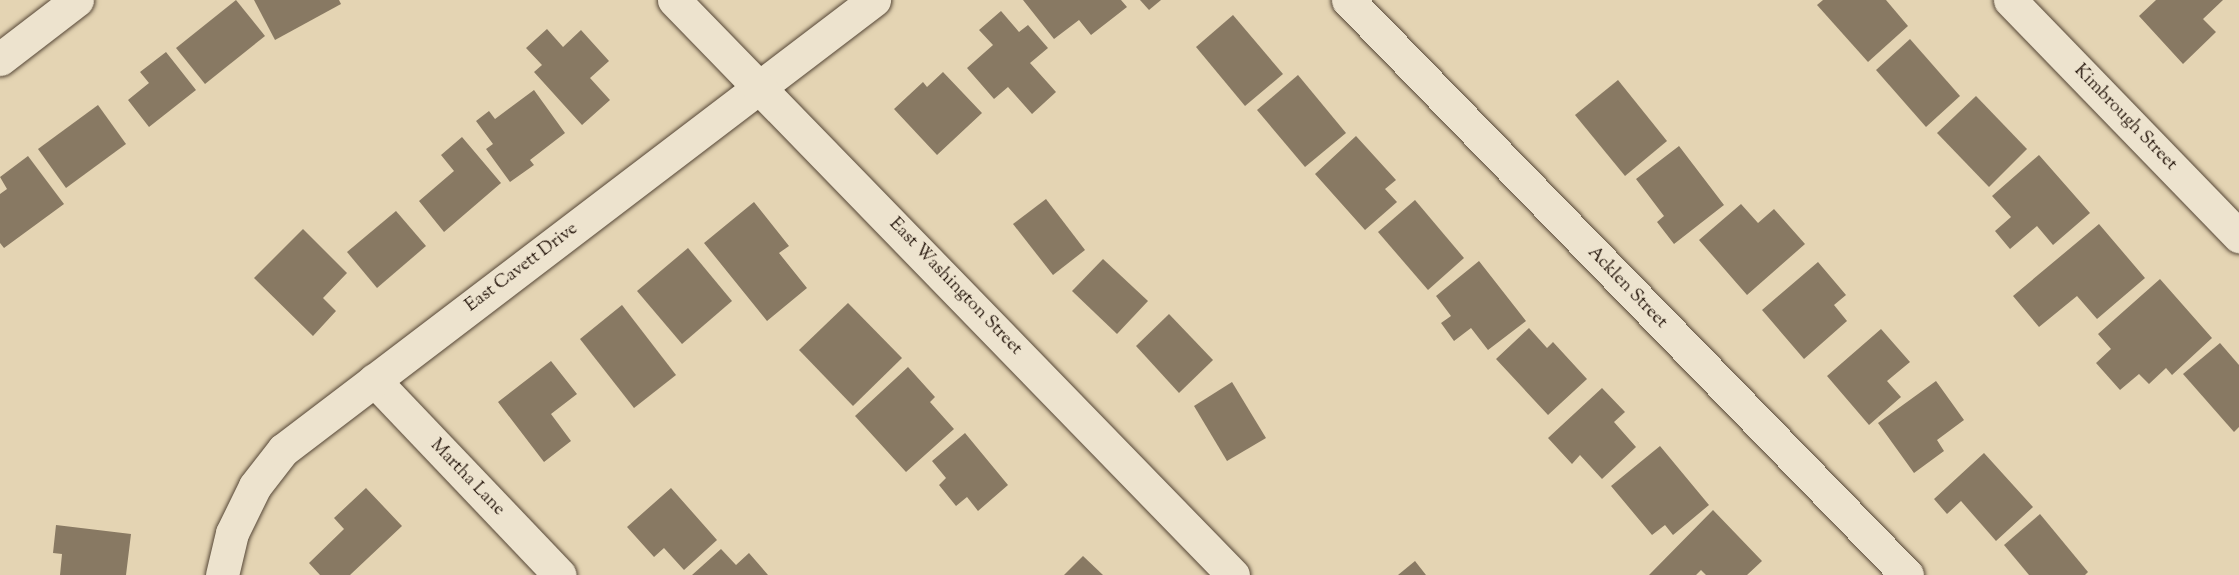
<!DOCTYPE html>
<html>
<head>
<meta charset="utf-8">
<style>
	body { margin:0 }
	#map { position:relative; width:2239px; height:575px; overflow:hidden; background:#e4d4b3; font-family:"Sorts Mill Goudy",serif }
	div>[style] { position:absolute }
	.building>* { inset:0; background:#887963 }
	.roads { filter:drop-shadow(0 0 2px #554636) drop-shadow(0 0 2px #554636) }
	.minor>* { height:33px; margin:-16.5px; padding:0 16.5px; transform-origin:16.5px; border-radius:16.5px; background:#ede3ce }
	.tertiary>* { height:33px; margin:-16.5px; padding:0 16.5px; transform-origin:16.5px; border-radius:16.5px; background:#ede3ce }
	span { translate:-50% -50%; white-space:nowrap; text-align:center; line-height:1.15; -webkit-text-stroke:6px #ede3ce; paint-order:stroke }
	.street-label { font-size:18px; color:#25160c }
</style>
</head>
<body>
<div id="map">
	<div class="building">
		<div style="clip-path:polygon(236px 0,265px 36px,205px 84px,176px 48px)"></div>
		<div style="clip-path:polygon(254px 0,339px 0,341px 4px,275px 40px)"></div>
		<div style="clip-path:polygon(1023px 0,1121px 0,1127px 7px,1091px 35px,1079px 20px,1054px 39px)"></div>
		<div style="clip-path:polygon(1140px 0,1161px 0,1149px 10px)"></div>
		<div style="clip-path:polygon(1823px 0,1886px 0,1908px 26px,1868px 62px,1817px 5px)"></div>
		<div style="clip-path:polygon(2156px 0,2223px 0,2203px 19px,2216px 32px,2183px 64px,2139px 16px)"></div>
		<div style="clip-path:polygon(1001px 11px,1019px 32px,1028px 25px,1048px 48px,1030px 63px,1056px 92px,1032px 114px,1008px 87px,994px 99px,967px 68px,993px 45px,979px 30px)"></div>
		<div style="clip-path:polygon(1233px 15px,1283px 74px,1245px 106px,1196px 47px)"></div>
		<div style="clip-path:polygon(547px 29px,563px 47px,581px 30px,609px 61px,590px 78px,610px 100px,582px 125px,534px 72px,542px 65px,526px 48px)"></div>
		<div style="clip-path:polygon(1910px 39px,1960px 96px,1926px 127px,1876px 70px)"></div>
		<div style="clip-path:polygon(166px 52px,196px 90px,149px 127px,128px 100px,149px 83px,140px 72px)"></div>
		<div style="clip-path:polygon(943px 72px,982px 113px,937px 155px,894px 109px,923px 82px,927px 87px)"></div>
		<div style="clip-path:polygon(1298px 75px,1346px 133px,1305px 167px,1257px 110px)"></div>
		<div style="clip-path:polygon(1618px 80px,1667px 141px,1625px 176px,1575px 115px)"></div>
		<div style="clip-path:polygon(534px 90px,565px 133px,530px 160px,534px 165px,510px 182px,486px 149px,493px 144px,476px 121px,489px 111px,495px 119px)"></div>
		<div style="clip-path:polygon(1976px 96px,2027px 149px,1989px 187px,1937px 133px)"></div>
		<div style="clip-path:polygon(98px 105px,126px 144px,66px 188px,38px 149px)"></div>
		<div style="clip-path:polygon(1356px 136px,1396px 180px,1385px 189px,1397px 202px,1365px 230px,1315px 174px)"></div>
		<div style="clip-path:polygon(462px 137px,501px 183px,444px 232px,419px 201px,454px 171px,441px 155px)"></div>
		<div style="clip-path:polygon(1679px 146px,1724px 205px,1674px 244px,1657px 222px,1664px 216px,1636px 179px)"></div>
		<div style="clip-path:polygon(2039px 155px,2090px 213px,2053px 245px,2037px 226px,2010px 249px,1995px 231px,2011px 217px,1992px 196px)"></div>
		<div style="clip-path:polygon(28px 156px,64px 204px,4px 248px,0 243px,0 194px,7px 189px,0 177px)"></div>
		<div style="clip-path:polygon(1046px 199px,1085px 250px,1053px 275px,1013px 224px)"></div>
		<div style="clip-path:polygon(1415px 200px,1464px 258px,1428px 290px,1378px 232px)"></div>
		<div style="clip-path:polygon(754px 202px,789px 246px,779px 253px,807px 288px,767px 321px,704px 243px)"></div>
		<div style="clip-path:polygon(1741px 204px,1758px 223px,1774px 209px,1805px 244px,1747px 295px,1699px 240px)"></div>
		<div style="clip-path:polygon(396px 211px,426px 246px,377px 288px,347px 252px)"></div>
		<div style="clip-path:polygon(2099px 224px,2145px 278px,2097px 319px,2077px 296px,2039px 327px,2013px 296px)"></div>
		<div style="clip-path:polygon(303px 229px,347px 273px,323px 298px,336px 311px,313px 336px,254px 278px)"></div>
		<div style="clip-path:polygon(688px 248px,732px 301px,682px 344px,637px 291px)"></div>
		<div style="clip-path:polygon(1103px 259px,1148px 301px,1117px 334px,1072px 291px)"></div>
		<div style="clip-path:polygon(1479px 261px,1526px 321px,1488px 350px,1471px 328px,1454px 341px,1441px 323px,1451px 316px,1436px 296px)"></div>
		<div style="clip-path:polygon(1818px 262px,1846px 295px,1834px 305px,1847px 321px,1804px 359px,1762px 310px)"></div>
		<div style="clip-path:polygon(2160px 279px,2212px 338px,2172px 375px,2166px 368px,2149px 384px,2139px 374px,2120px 390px,2096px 363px,2111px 349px,2098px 334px)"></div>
		<div style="clip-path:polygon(848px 303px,902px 358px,853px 406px,799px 350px)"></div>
		<div style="clip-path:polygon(622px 305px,676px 375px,634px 408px,580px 339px)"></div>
		<div style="clip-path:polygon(1169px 314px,1213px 360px,1179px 393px,1136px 346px)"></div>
		<div style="clip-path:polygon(1529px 328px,1547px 348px,1553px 342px,1587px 379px,1548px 415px,1496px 359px)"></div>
		<div style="clip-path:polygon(1881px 329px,1910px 362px,1887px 381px,1901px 397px,1869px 425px,1827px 376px)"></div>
		<div style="clip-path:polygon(2220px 343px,2239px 365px,2239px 427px,2234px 432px,2183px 374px)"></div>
		<div style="clip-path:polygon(551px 361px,577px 394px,551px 414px,571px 441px,544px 462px,498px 402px)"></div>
		<div style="clip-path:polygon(908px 367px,935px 397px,930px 402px,954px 429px,906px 472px,855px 416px)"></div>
		<div style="clip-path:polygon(1936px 381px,1964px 420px,1937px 440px,1944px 451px,1914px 473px,1878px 423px)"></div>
		<div style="clip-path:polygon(1232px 382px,1266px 438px,1227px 461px,1194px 406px)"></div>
		<div style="clip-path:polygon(1602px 388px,1625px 412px,1614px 422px,1636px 447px,1602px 479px,1580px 455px,1572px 464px,1548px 438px)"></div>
		<div style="clip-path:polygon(965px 433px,1008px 485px,978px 511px,967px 497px,956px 506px,939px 485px,946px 478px,932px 461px)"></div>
		<div style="clip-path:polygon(1660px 446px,1709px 505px,1673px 535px,1665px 525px,1652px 535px,1611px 486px)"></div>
		<div style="clip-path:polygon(1984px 453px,2033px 507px,1996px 541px,1961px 501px,1947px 514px,1934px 499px)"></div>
		<div style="clip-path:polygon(366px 488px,402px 526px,350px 575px,320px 575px,309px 563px,344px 529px,334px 518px)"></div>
		<div style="clip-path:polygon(671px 488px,717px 540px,684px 570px,664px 548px,654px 557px,627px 527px)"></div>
		<div style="clip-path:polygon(1713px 510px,1762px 561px,1747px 575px,1706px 575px,1701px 570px,1696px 575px,1649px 575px)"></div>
		<div style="clip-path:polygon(2040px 514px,2088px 572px,2085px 575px,2029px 575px,2004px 545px)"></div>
		<div style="clip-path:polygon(56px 525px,131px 534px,126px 575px,60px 575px,62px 554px,53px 553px)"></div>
		<div style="clip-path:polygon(721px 549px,736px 565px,749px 553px,768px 575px,692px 575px)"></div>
		<div style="clip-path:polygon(1083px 556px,1103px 575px,1064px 575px)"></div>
		<div style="clip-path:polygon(1415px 561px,1426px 575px,1398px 575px)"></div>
	</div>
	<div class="roads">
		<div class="minor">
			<div style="left:1348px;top:0;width:802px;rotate:45.81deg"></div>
			<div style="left:2010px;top:0;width:329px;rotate:45.9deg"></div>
			<div style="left:0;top:59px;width:97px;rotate:-37.5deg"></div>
			<div style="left:374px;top:380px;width:269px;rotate:46.4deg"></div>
			<div style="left:222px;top:575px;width:43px;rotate:-76.6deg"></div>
			<div style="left:232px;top:533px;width:52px;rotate:-63.9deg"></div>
			<div style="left:255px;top:486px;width:46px;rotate:-52.1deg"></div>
			<div style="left:283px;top:450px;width:743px;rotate:-37.29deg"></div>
		</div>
		<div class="tertiary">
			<div style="left:674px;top:0;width:802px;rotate:45.81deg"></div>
		</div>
	</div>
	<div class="street-label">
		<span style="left:2125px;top:118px;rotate:46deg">Kimbrough Street</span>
		<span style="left:522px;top:268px;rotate:-37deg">East Cavett Drive</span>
		<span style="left:955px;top:287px;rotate:46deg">East Washington Street</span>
		<span style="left:1627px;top:288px;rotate:46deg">Acklen Street</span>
		<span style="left:467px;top:478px;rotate:46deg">Martha Lane</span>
	</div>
</div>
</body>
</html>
